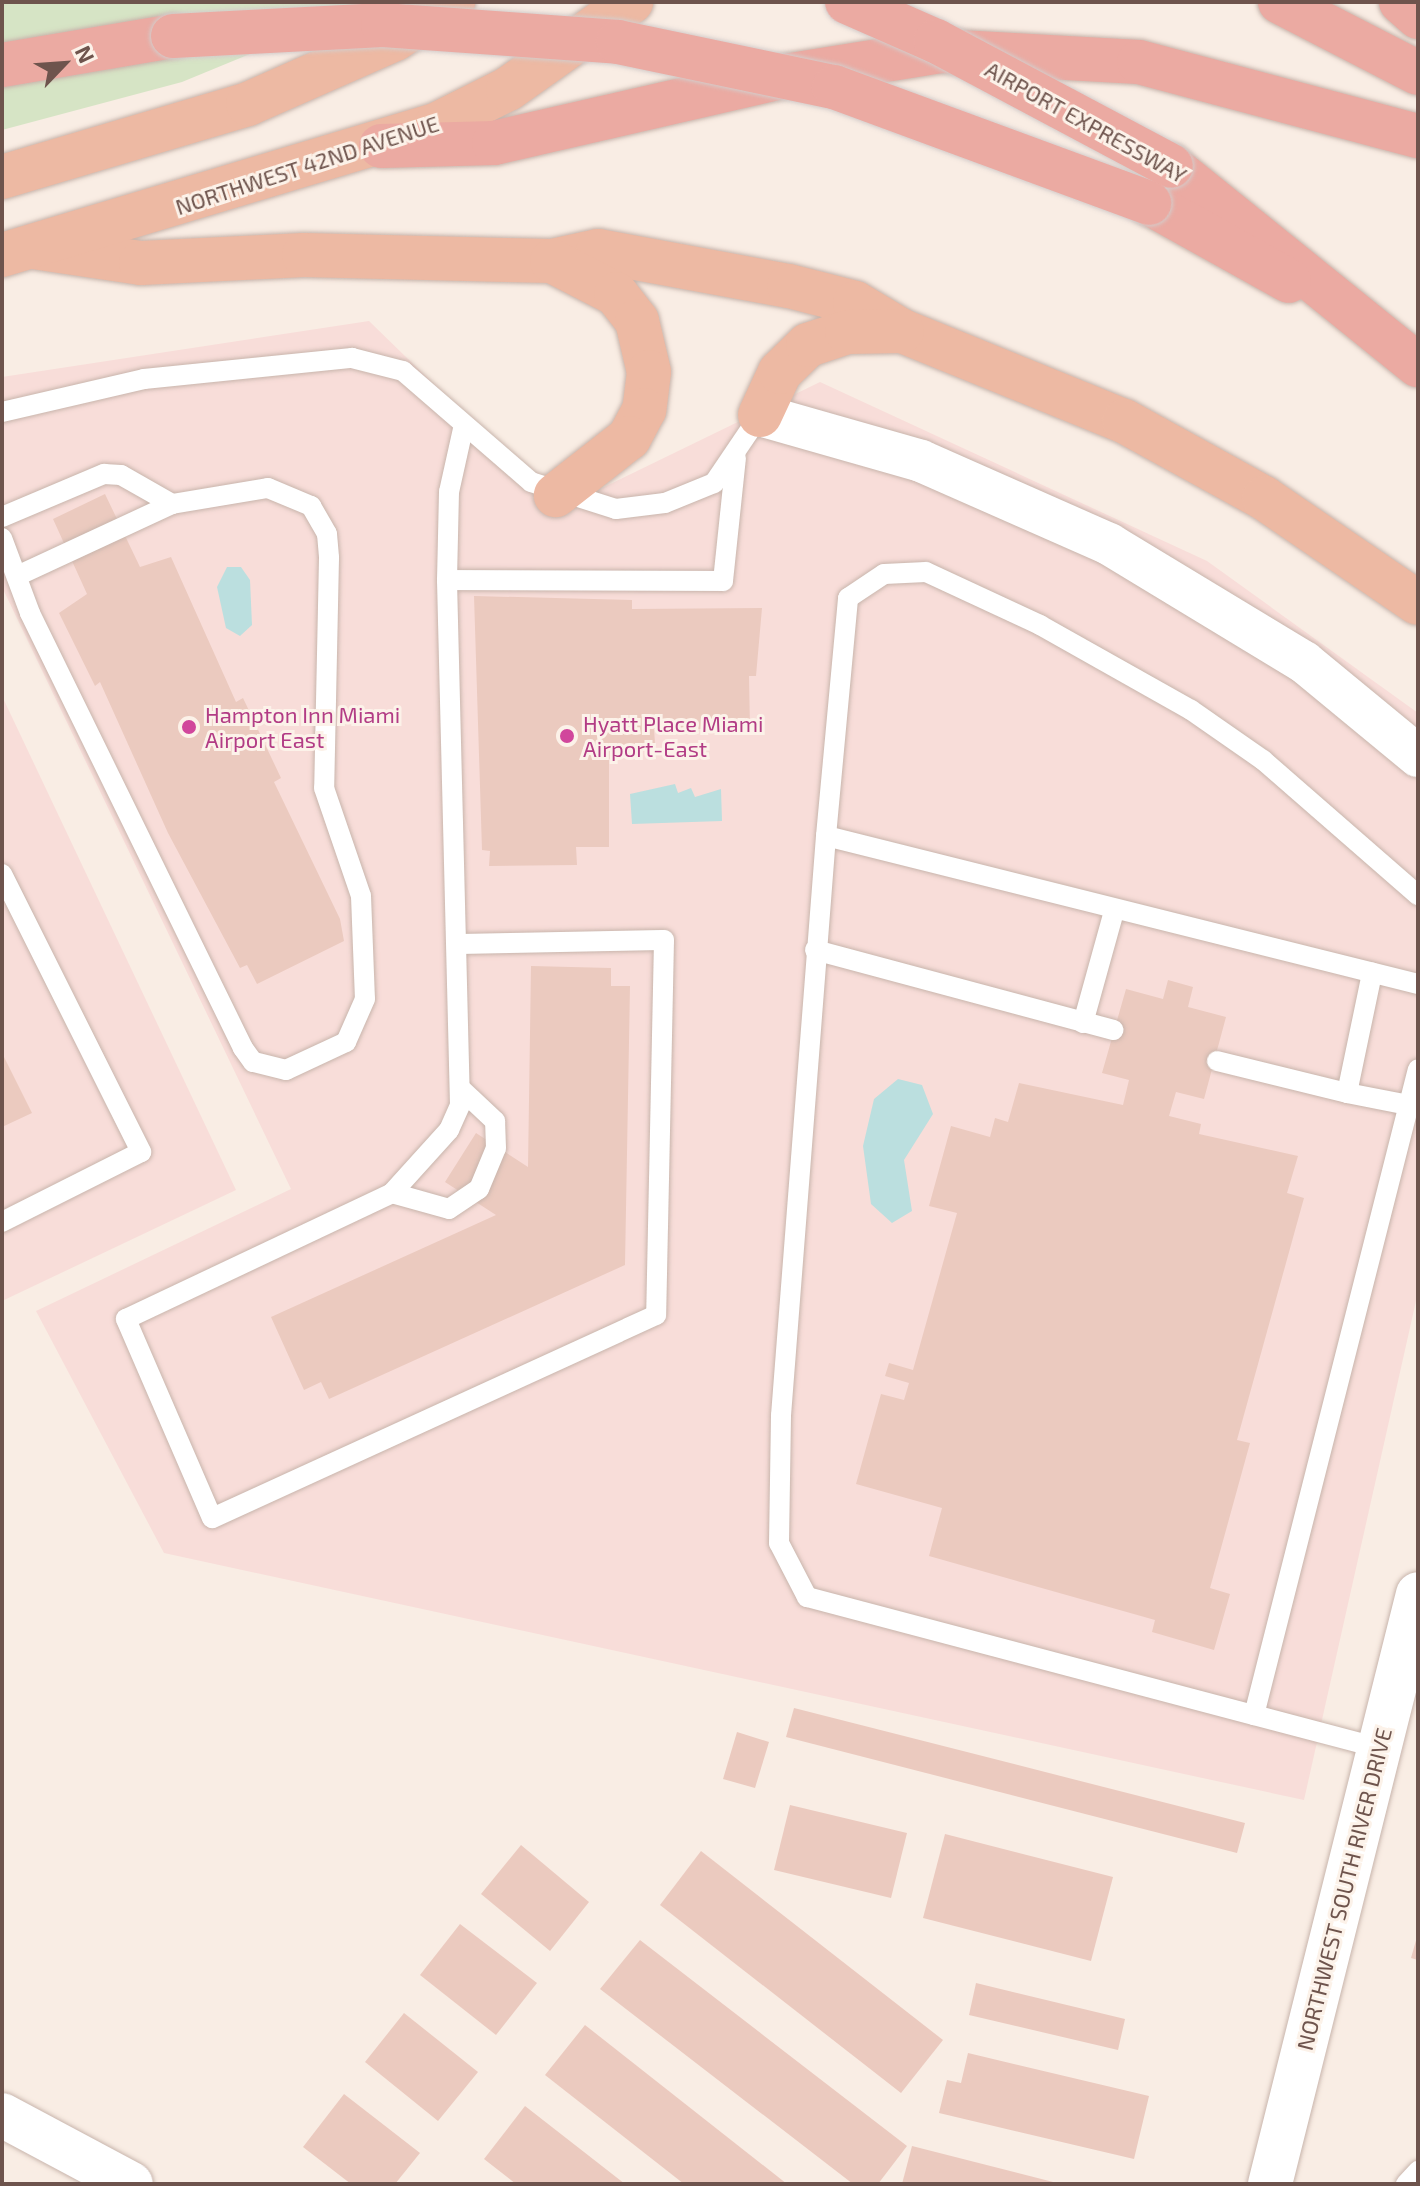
<!DOCTYPE html>
<html>
<head>
<meta charset="utf-8">
<style>
	body { margin:0 }
	#map { position:relative; width:1420px; height:2186px; overflow:hidden; background:#f9ede4; font-family:"Exo 2",sans-serif }
	div>[style] { position:absolute }
	.commercial>* { inset:0; background:#f8ddd9 }
	.green>* { inset:0; background:#d6e4c5 }
	.water>* { inset:0; background:#bbdfdf }
	.building>* { inset:0; background:#ebcabf }
	.roads { filter:drop-shadow(0 0 2px #c8b5ac) drop-shadow(0 0 2px #c8b5ac) }
	.service>* { height:20px; margin:-10px; padding:0 10px; transform-origin:10px; border-radius:10px; background:#fff }
	.minor>* { height:42px; margin:-21px; padding:0 21px; transform-origin:21px; border-radius:21px; background:#fff }
	.tertiary>* { height:44px; margin:-22px; padding:0 22px; transform-origin:22px; border-radius:22px; background:#fff }
	.trunk>* { height:44px; margin:-22px; padding:0 22px; transform-origin:22px; border-radius:22px; background:#edb9a3 }
	.motorway>* { height:44px; margin:-22px; padding:0 22px; transform-origin:22px; border-radius:22px; background:#ebaaa2 }
	.bridges { filter:drop-shadow(0 0 2px #d4ccca) drop-shadow(0 0 2px #d4ccca) }
	.motorway-bridge>* { height:44px; margin:-22px; padding:0 22px; transform-origin:22px; border-radius:22px; background:#ebaaa2 }
	.dots>* { width:22px; height:22px; translate:-50% -50%; box-sizing:border-box; border:4px solid #fcf2e9; border-radius:50% }
	span { translate:-50% -50%; white-space:nowrap; text-align:center; line-height:1.15; -webkit-text-stroke:6px #fcf2e9; paint-order:stroke }
	.street-label { font-size:22px; color:#6e544d }
	.hotel-label { font-size:22px; color:#b23c85 }
	.left { translate:0 -50%; text-align:left }
	.frame { position:absolute; inset:0; border:4px solid #6e544d; pointer-events:none }
	.north { position:absolute; left:24px; top:24px; width:80px; height:80px; -webkit-text-stroke:6px #fcf2e9; paint-order:stroke; rotate:65deg; font-size:22px; font-weight:700; line-height:32px; text-align:center; color:#6e544d }
	.north::after { content:''; display:block; margin:auto; width:28px; height:36px; background:#6e544d; clip-path:polygon(50% 0,100% 100%,50% 72%,0 100%) }
</style>
</head>
<body>
<div id="map">
	<div class="commercial">
		<div style="clip-path:polygon(369px 321px,561px 508px,820px 382px,1207px 561px,1418px 713px,1418px 1292px,1304px 1800px,164px 1553px,36px 1311px,291px 1189px,2px 587px,2px 377px)"></div>
		<div style="clip-path:polygon(2px 696px,236px 1190px,2px 1301px)"></div>
	</div>
	<div class="green">
		<div style="clip-path:polygon(2px 2px,376px 2px,182px 82px,2px 130px)"></div>
	</div>
	<div class="water">
		<div style="clip-path:polygon(227px 567px,241px 567px,250px 580px,252px 625px,240px 636px,226px 628px,217px 587px)"></div>
		<div style="clip-path:polygon(675px 784px,678px 793px,691px 788px,695px 797px,721px 789px,722px 821px,632px 824px,630px 794px)"></div>
		<div style="clip-path:polygon(898px 1079px,922px 1085px,933px 1114px,904px 1160px,912px 1211px,892px 1223px,871px 1204px,863px 1146px,874px 1099px)"></div>
	</div>
	<div class="building">
		<div style="clip-path:polygon(105px 494px,140px 567px,171px 557px,236px 702px,243px 698px,281px 778px,274px 782px,340px 919px,344px 941px,257px 984px,247px 965px,240px 968px,168px 833px,100px 682px,95px 686px,59px 613px,87px 594px,53px 519px)"></div>
		<div style="clip-path:polygon(474px 596px,632px 600px,632px 609px,762px 608px,756px 676px,749px 676px,750px 729px,654px 729px,655px 743px,609px 759px,609px 847px,576px 847px,577px 865px,489px 866px,490px 851px,482px 850px)"></div>
		<div style="clip-path:polygon(531px 966px,611px 968px,611px 986px,630px 986px,625px 1265px,329px 1399px,321px 1382px,304px 1390px,271px 1317px,496px 1215px,445px 1182px,476px 1133px,528px 1167px)"></div>
		<div style="clip-path:polygon(1168px 980px,1193px 987px,1188px 1007px,1226px 1017px,1204px 1099px,1176px 1092px,1169px 1116px,1201px 1124px,1199px 1134px,1298px 1156px,1287px 1193px,1304px 1198px,1237px 1440px,1250px 1443px,1210px 1588px,1230px 1594px,1214px 1650px,1152px 1632px,1155px 1620px,929px 1556px,942px 1508px,856px 1484px,881px 1394px,904px 1400px,909px 1383px,885px 1376px,889px 1363px,913px 1370px,957px 1213px,929px 1206px,951px 1126px,990px 1137px,995px 1118px,1008px 1122px,1019px 1083px,1123px 1105px,1129px 1080px,1102px 1073px,1126px 989px,1163px 999px)"></div>
		<div style="clip-path:polygon(2px 1053px,32px 1113px,2px 1127px)"></div>
		<div style="clip-path:polygon(794px 1708px,1245px 1823px,1237px 1853px,786px 1737px)"></div>
		<div style="clip-path:polygon(737px 1732px,769px 1742px,755px 1788px,723px 1779px)"></div>
		<div style="clip-path:polygon(790px 1805px,907px 1833px,891px 1898px,774px 1870px)"></div>
		<div style="clip-path:polygon(945px 1834px,1113px 1877px,1091px 1961px,923px 1918px)"></div>
		<div style="clip-path:polygon(521px 1845px,589px 1902px,550px 1951px,481px 1894px)"></div>
		<div style="clip-path:polygon(701px 1851px,943px 2040px,901px 2093px,660px 1905px)"></div>
		<div style="clip-path:polygon(460px 1924px,537px 1983px,496px 2035px,420px 1975px)"></div>
		<div style="clip-path:polygon(1417px 1937px,1418px 1937px,1418px 1960px,1411px 1958px)"></div>
		<div style="clip-path:polygon(640px 1940px,907px 2146px,878px 2184px,853px 2184px,600px 1989px)"></div>
		<div style="clip-path:polygon(976px 1983px,1125px 2019px,1118px 2050px,969px 2015px)"></div>
		<div style="clip-path:polygon(404px 2013px,478px 2072px,438px 2121px,365px 2062px)"></div>
		<div style="clip-path:polygon(585px 2025px,787px 2184px,684px 2184px,545px 2075px)"></div>
		<div style="clip-path:polygon(968px 2053px,1149px 2096px,1134px 2159px,939px 2113px,947px 2080px,961px 2083px)"></div>
		<div style="clip-path:polygon(344px 2094px,420px 2153px,395px 2184px,351px 2184px,303px 2147px)"></div>
		<div style="clip-path:polygon(525px 2106px,625px 2184px,516px 2184px,484px 2159px)"></div>
		<div style="clip-path:polygon(912px 2146px,1057px 2183px,1057px 2184px,902px 2184px)"></div>
	</div>
	<div class="roads">
		<div class="service">
			<div style="left:2px;top:412px;width:146px;rotate:-13.1deg"></div>
			<div style="left:144px;top:379px;width:209px;rotate:-5.8deg"></div>
			<div style="left:352px;top:358px;width:53px;rotate:14.3deg"></div>
			<div style="left:403px;top:371px;width:169px;rotate:40.9deg"></div>
			<div style="left:531px;top:482px;width:89px;rotate:17.6deg"></div>
			<div style="left:616px;top:509px;width:49px;rotate:-7deg"></div>
			<div style="left:665px;top:503px;width:53px;rotate:-22.2deg"></div>
			<div style="left:714px;top:483px;width:82px;rotate:-55.9deg"></div>
			<div style="left:2px;top:517px;width:111px;rotate:-22.9deg"></div>
			<div style="left:104px;top:474px;width:17px;rotate:3deg"></div>
			<div style="left:121px;top:475px;width:59px;rotate:29.6deg"></div>
			<div style="left:172px;top:504px;width:97px;rotate:-9.5deg"></div>
			<div style="left:268px;top:488px;width:47px;rotate:22.7deg"></div>
			<div style="left:311px;top:506px;width:32px;rotate:60deg"></div>
			<div style="left:327px;top:534px;width:24px;rotate:85deg"></div>
			<div style="left:329px;top:558px;width:230px;rotate:91.2deg"></div>
			<div style="left:324px;top:788px;width:114px;rotate:71.1deg"></div>
			<div style="left:361px;top:896px;width:103px;rotate:87.8deg"></div>
			<div style="left:365px;top:999px;width:47px;rotate:113.8deg"></div>
			<div style="left:346px;top:1042px;width:66px;rotate:155deg"></div>
			<div style="left:286px;top:1070px;width:34px;rotate:-166deg"></div>
			<div style="left:253px;top:1062px;width:17px;rotate:-126deg"></div>
			<div style="left:243px;top:1048px;width:484px;rotate:-116.1deg"></div>
			<div style="left:30px;top:613px;width:80px;rotate:-110.5deg"></div>
			<div style="left:17px;top:576px;width:171px;rotate:-24.9deg"></div>
			<div style="left:447px;top:580px;width:276px;rotate:0.2deg"></div>
			<div style="left:723px;top:581px;width:124px;rotate:-84deg"></div>
			<div style="left:826px;top:836px;width:239px;rotate:-84.7deg"></div>
			<div style="left:848px;top:598px;width:43px;rotate:-33.7deg"></div>
			<div style="left:884px;top:574px;width:42px;rotate:-2.7deg"></div>
			<div style="left:926px;top:572px;width:126px;rotate:24.9deg"></div>
			<div style="left:1040px;top:625px;width:173px;rotate:29.4deg"></div>
			<div style="left:1191px;top:710px;width:88px;rotate:34.8deg"></div>
			<div style="left:1263px;top:760px;width:206px;rotate:41.1deg"></div>
			<div style="left:2px;top:874px;width:311px;rotate:63.4deg"></div>
			<div style="left:141px;top:1152px;width:156px;rotate:153.3deg"></div>
			<div style="left:457px;top:944px;width:207px;rotate:-1.1deg"></div>
			<div style="left:664px;top:940px;width:375px;rotate:91.2deg"></div>
			<div style="left:656px;top:1315px;width:488px;rotate:155.4deg"></div>
			<div style="left:212px;top:1518px;width:217px;rotate:-113.4deg"></div>
			<div style="left:126px;top:1319px;width:294px;rotate:-25.3deg"></div>
			<div style="left:392px;top:1193px;width:85px;rotate:-47.9deg"></div>
			<div style="left:449px;top:1130px;width:27px;rotate:-66deg"></div>
			<div style="left:460px;top:1105px;width:525px;rotate:-91.42deg"></div>
			<div style="left:447px;top:580px;width:88px;rotate:-88.7deg"></div>
			<div style="left:449px;top:492px;width:65px;rotate:-77.5deg"></div>
			<div style="left:815px;top:950px;width:309px;rotate:15deg"></div>
			<div style="left:1418px;top:984px;width:610px;rotate:-165.96deg"></div>
			<div style="left:826px;top:836px;width:582px;rotate:94.44deg"></div>
			<div style="left:781px;top:1416px;width:127px;rotate:90.9deg"></div>
			<div style="left:779px;top:1543px;width:61px;rotate:62.6deg"></div>
			<div style="left:807px;top:1597px;width:462px;rotate:14.8deg"></div>
			<div style="left:1254px;top:1715px;width:666px;rotate:-75.76deg"></div>
			<div style="left:1083px;top:1023px;width:116px;rotate:-74.5deg"></div>
			<div style="left:1217px;top:1061px;width:134px;rotate:13.8deg"></div>
			<div style="left:1347px;top:1093px;width:123px;rotate:-78.2deg"></div>
			<div style="left:1347px;top:1093px;width:62px;rotate:11.1deg"></div>
			<div style="left:392px;top:1193px;width:59px;rotate:15.7deg"></div>
			<div style="left:449px;top:1209px;width:36px;rotate:-34deg"></div>
			<div style="left:479px;top:1189px;width:44px;rotate:-67.5deg"></div>
			<div style="left:496px;top:1148px;width:27px;rotate:-92deg"></div>
			<div style="left:495px;top:1121px;width:45px;rotate:-136.8deg"></div>
			<div style="left:1254px;top:1715px;width:129px;rotate:14.8deg"></div>
			<div style="left:1406px;top:2184px;width:18px;rotate:-47deg"></div>
		</div>
		<div class="minor">
			<div style="left:760px;top:415px;width:167px;rotate:15.9deg"></div>
			<div style="left:921px;top:461px;width:206px;rotate:23.8deg"></div>
			<div style="left:1109px;top:544px;width:228px;rotate:31.2deg"></div>
			<div style="left:1304px;top:662px;width:148px;rotate:39.5deg"></div>
		</div>
		<div class="tertiary">
			<div style="left:2px;top:2115px;width:146px;rotate:28.1deg"></div>
			<div style="left:1270px;top:2184px;width:608px;rotate:-75.92deg"></div>
		</div>
		<div class="trunk">
			<div style="left:2px;top:177px;width:257px;rotate:-16.5deg"></div>
			<div style="left:248px;top:104px;width:161px;rotate:-23.9deg"></div>
			<div style="left:395px;top:39px;width:69px;rotate:-32.5deg"></div>
			<div style="left:33px;top:247px;width:109px;rotate:8.4deg"></div>
			<div style="left:141px;top:263px;width:163px;rotate:-2.8deg"></div>
			<div style="left:304px;top:255px;width:248px;rotate:1.4deg"></div>
			<div style="left:552px;top:261px;width:47px;rotate:-12.3deg"></div>
			<div style="left:598px;top:251px;width:194px;rotate:10.4deg"></div>
			<div style="left:789px;top:286px;width:68px;rotate:14.4deg"></div>
			<div style="left:855px;top:303px;width:55px;rotate:30.8deg"></div>
			<div style="left:902px;top:331px;width:240px;rotate:22.1deg"></div>
			<div style="left:1124px;top:421px;width:160px;rotate:28.8deg"></div>
			<div style="left:1264px;top:498px;width:186px;rotate:34.3deg"></div>
			<div style="left:2px;top:255px;width:453px;rotate:-16.7deg"></div>
			<div style="left:436px;top:125px;width:80px;rotate:-26.6deg"></div>
			<div style="left:508px;top:89px;width:151px;rotate:-35.3deg"></div>
			<div style="left:552px;top:261px;width:72px;rotate:27.3deg"></div>
			<div style="left:616px;top:294px;width:34px;rotate:52deg"></div>
			<div style="left:637px;top:321px;width:52px;rotate:76.8deg"></div>
			<div style="left:649px;top:372px;width:38px;rotate:97deg"></div>
			<div style="left:644px;top:410px;width:32px;rotate:118deg"></div>
			<div style="left:629px;top:438px;width:93px;rotate:142deg"></div>
			<div style="left:760px;top:415px;width:47px;rotate:-65.1deg"></div>
			<div style="left:780px;top:372px;width:39px;rotate:-44deg"></div>
			<div style="left:808px;top:345px;width:41px;rotate:-18.4deg"></div>
			<div style="left:847px;top:332px;width:55px;rotate:-1deg"></div>
		</div>
		<div class="motorway">
			<div style="left:1280px;top:2px;width:155px;rotate:27.2deg"></div>
			<div style="left:1401px;top:2px;width:23px;rotate:41deg"></div>
			<div style="left:2px;top:65px;width:173px;rotate:-9.6deg"></div>
			<div style="left:381px;top:146px;width:113px;rotate:-1.5deg"></div>
			<div style="left:494px;top:143px;width:305px;rotate:-12.9deg"></div>
			<div style="left:791px;top:75px;width:152px;rotate:-9.1deg"></div>
			<div style="left:941px;top:51px;width:198px;rotate:3.2deg"></div>
			<div style="left:1139px;top:62px;width:289px;rotate:14.9deg"></div>
			<div style="left:1171px;top:166px;width:317px;rotate:38.9deg"></div>
			<div style="left:1149px;top:203px;width:160px;rotate:29.1deg"></div>
		</div>
	</div>
	<div class="bridges">
		<div class="motorway-bridge">
			<div style="left:847px;top:2px;width:97px;rotate:23.7deg"></div>
			<div style="left:936px;top:41px;width:266px;rotate:28deg"></div>
			<div style="left:173px;top:36px;width:210px;rotate:-3deg"></div>
			<div style="left:383px;top:25px;width:236px;rotate:4.1deg"></div>
			<div style="left:618px;top:42px;width:221px;rotate:11.8deg"></div>
			<div style="left:834px;top:87px;width:336px;rotate:20.2deg"></div>
		</div>
	</div>
	<div class="dots">
		<div style="left:189px;top:727px;background:#d1479c"></div>
		<div style="left:567px;top:736px;background:#d1479c"></div>
	</div>
	<div class="street-label">
		<span style="left:1086px;top:122px;rotate:29deg">AIRPORT EXPRESSWAY</span>
		<span style="left:307px;top:165px;rotate:-18deg">NORTHWEST 42ND AVENUE</span>
		<span style="left:1344px;top:1889px;rotate:-76deg">NORTHWEST SOUTH RIVER DRIVE</span>
	</div>
	<div class="hotel-label">
		<span class="left" style="left:205px;top:727px">Hampton Inn Miami<br>Airport East</span>
		<span class="left" style="left:583px;top:736px">Hyatt Place Miami<br>Airport-East</span>
	</div>
	<div class="frame"></div>
	<div class="north">N</div>
</div>
</body>
</html>
